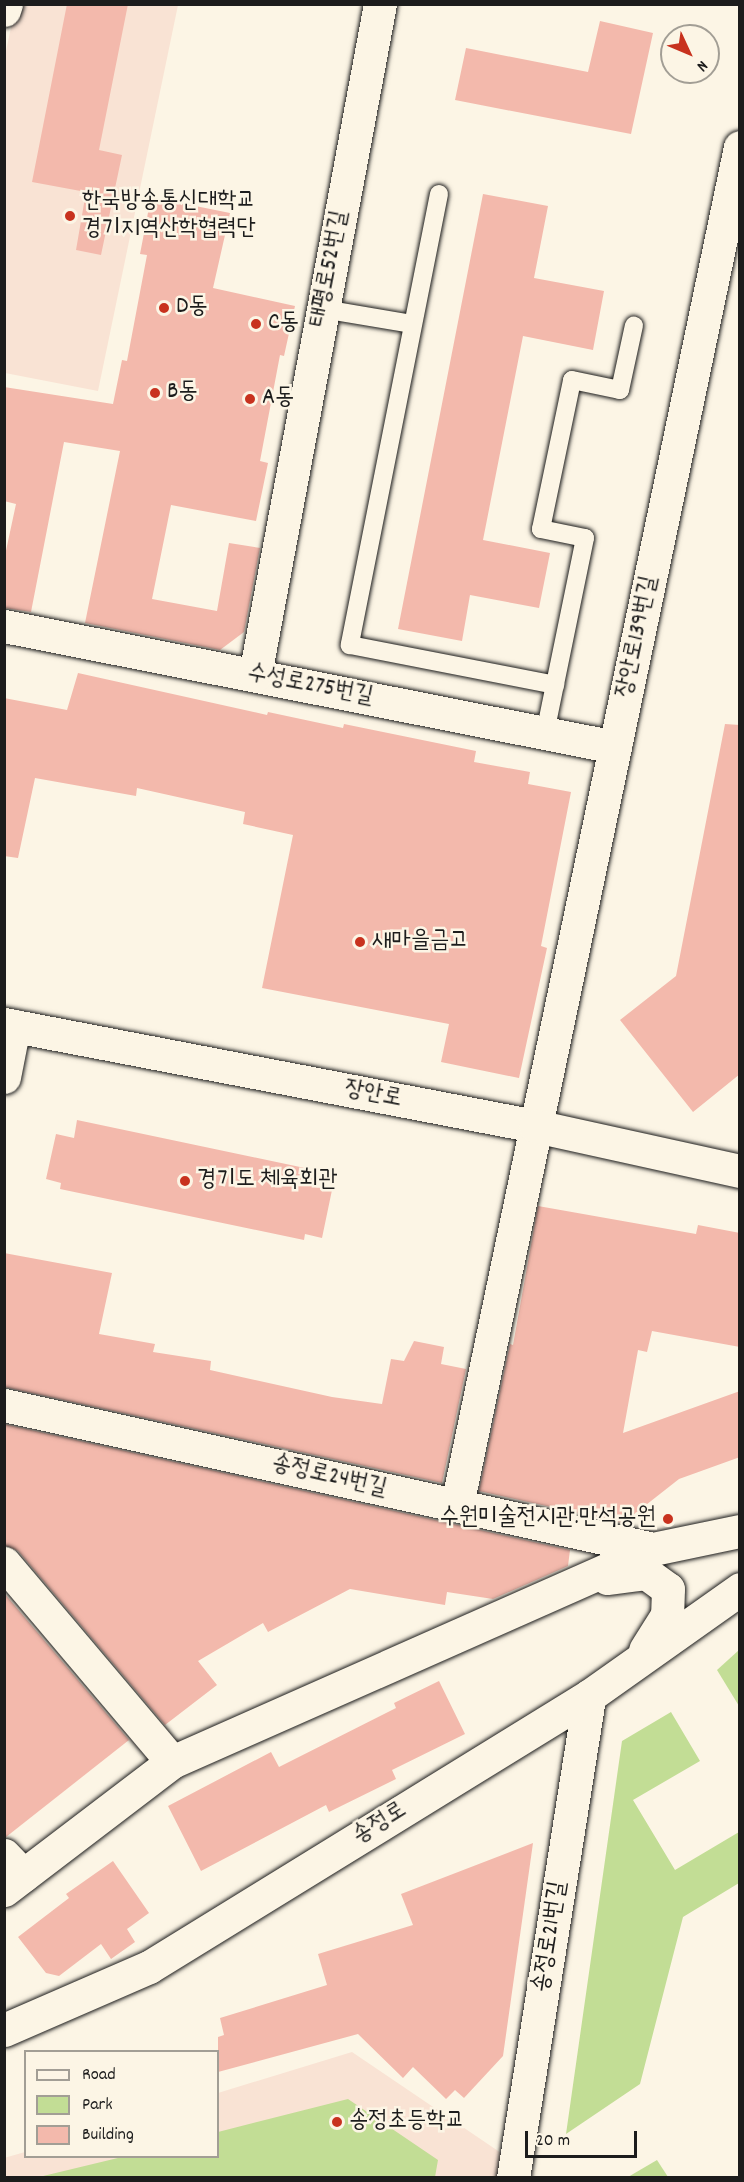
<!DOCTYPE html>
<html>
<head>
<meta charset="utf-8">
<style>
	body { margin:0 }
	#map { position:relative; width:744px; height:2182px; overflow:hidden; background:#fcf5e5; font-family:Dekko,"Poor Story",sans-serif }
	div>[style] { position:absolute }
	.built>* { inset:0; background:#f9e3d4 }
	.green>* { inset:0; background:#c2dd95 }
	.building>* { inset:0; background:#f3b9ac }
	.roads { filter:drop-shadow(0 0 2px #1c1c1c) drop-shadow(0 0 2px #1c1c1c) }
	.service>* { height:18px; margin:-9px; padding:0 9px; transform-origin:9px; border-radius:9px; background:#fcf5e5 }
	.minor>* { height:33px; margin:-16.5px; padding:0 16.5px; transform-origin:16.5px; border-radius:16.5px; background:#fcf5e5 }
	.secondary>* { height:33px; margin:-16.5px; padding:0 16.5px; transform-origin:16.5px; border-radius:16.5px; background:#fcf5e5 }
	.dots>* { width:16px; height:16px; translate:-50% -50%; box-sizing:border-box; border:3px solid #fcf5e5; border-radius:50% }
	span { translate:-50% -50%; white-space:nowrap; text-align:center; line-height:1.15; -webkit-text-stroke:5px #fcf5e5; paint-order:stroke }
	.poi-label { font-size:24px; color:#1c1c1c }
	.left { translate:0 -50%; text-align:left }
	.right { translate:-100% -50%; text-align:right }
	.street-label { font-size:24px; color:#1c1c1c }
	.frame { position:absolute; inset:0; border:6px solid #1c1c1c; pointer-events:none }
	.legend { position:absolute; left:24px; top:2050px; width:195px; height:108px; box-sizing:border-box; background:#fcf5e5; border:2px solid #a29e95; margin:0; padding:8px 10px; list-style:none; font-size:18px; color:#1c1c1c }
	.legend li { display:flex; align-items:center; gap:12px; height:30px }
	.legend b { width:30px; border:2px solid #a29e95 }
	.north { position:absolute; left:660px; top:24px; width:60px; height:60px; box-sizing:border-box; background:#fcf5e5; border:2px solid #a29e95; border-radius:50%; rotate:134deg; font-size:16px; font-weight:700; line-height:24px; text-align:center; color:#1c1c1c }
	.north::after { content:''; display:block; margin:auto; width:21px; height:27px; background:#c8321e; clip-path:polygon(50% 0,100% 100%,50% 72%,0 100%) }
	.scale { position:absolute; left:525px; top:2131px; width:112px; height:27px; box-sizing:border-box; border:3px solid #1c1c1c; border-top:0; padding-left:8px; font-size:18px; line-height:21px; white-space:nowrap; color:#1c1c1c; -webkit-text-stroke:4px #fcf5e5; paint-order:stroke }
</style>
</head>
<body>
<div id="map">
	<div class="built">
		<div style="clip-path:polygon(16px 5px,178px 5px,98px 391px,5px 373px,4px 60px)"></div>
		<div style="clip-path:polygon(352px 2052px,507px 2157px,504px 2178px,5px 2178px,4px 2158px,25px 2152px,26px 2156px,218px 2156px,218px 2093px)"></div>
	</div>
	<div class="green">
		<div style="clip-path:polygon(739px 1650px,739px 1706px,717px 1670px)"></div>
		<div style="clip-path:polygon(671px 1712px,700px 1761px,633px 1800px,675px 1870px,739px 1832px,739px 1883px,683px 1917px,640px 2084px,566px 2134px,622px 1741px)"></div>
		<div style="clip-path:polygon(348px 2099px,438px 2160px,435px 2177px,39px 2177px,122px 2157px,218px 2156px,218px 2132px)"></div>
		<div style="clip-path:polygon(657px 2160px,668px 2177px,628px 2177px)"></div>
	</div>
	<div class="building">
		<div style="clip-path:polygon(67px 4px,128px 4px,99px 150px,122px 155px,101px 255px,76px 250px,86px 192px,32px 182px)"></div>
		<div style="clip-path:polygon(600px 21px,653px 33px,631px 134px,455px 100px,466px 48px,588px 72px)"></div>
		<div style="clip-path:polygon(483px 194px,548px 206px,534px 278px,604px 291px,593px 350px,523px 336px,483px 540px,550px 553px,539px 608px,470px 595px,462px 641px,398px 629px)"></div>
		<div style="clip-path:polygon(151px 197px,230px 213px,213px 288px,295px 306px,284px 356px,280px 355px,260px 461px,268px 463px,256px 521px,171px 505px,152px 599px,217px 611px,229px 543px,260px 548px,244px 632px,220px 650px,85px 623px,120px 451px,64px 442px,31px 612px,4px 608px,4px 560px,16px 504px,4px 501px,4px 387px,113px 404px,122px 360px,127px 361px,147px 255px,140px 254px)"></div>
		<div style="clip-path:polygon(78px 673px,267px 715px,268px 712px,343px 728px,344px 724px,476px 751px,474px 762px,530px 772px,528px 784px,571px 792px,541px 946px,547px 948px,519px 1078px,441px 1062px,449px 1024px,262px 988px,293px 835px,243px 824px,245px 812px,137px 788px,136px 796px,35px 778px,18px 858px,4px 856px,4px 698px,67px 710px)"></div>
		<div style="clip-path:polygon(725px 724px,740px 725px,740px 1074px,693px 1112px,620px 1020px,676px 976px)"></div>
		<div style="clip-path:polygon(77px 1120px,319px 1171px,315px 1187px,332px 1190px,322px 1238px,305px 1234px,304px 1240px,60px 1189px,61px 1183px,46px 1179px,56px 1134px,74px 1138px)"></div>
		<div style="clip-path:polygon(538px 1206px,696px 1234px,698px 1225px,740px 1233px,740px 1347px,652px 1331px,647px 1352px,638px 1350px,623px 1433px,740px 1391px,740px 1457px,679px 1479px,623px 1523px,479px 1491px,510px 1344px,513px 1345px)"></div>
		<div style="clip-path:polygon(4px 1253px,112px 1273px,99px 1334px,155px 1344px,153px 1352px,211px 1361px,210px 1370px,332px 1397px,382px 1404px,391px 1359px,404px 1361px,414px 1341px,444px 1347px,441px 1364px,466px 1369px,442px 1483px,4px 1387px)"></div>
		<div style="clip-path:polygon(4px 1424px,570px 1550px,568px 1566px,493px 1599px,447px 1592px,445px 1605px,350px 1589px,268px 1632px,263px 1623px,198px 1661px,217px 1685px,165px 1725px,18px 1551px,4px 1545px)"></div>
		<div style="clip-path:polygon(4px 1593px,129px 1740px,6px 1837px,4px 1837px)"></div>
		<div style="clip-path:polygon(439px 1681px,465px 1734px,392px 1770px,396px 1779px,329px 1812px,326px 1805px,201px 1871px,168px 1806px,271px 1752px,279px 1767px,396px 1708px,394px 1703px)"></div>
		<div style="clip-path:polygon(533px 1843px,503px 2056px,464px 2098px,455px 2090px,446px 2099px,413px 2067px,403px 2078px,358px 2034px,218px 2072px,218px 2037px,224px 2035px,220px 2018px,327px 1985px,318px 1954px,413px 1925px,401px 1894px)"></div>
		<div style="clip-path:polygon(113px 1861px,149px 1913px,127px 1929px,135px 1942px,111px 1959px,101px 1944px,59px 1976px,46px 1973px,18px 1937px,69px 1898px,66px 1894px)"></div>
	</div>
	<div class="roads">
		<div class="service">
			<div style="left:439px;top:194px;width:460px;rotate:101.2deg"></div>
			<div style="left:350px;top:645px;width:209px;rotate:11deg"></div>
			<div style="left:323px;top:309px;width:91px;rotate:9.5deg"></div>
			<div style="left:545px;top:733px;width:199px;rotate:-78.4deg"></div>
			<div style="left:585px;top:538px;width:45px;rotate:-168.4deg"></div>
			<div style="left:541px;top:529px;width:152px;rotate:-78.2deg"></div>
			<div style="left:572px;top:380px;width:49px;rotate:11.8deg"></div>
			<div style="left:620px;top:390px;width:66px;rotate:-77.8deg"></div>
		</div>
		<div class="minor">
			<div style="left:4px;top:10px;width:6px;rotate:-72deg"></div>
			<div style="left:4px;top:626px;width:623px;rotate:11.2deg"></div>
			<div style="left:255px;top:675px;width:683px;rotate:-79.45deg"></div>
			<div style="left:4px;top:1077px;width:52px;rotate:-78.9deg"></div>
			<div style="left:4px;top:1405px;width:665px;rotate:12.51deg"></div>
			<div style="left:457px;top:1505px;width:1387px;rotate:-78.23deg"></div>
			<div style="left:4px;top:1563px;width:260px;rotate:49.8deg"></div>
			<div style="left:4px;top:1855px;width:28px;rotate:46deg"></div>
			<div style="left:513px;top:2178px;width:488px;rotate:-81deg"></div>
		</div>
		<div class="secondary">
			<div style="left:4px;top:1024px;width:541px;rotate:10.87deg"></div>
			<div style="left:535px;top:1126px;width:210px;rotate:12.4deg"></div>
			<div style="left:607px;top:1578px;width:39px;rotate:-7deg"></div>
			<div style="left:646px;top:1573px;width:27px;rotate:36deg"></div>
			<div style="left:668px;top:1589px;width:26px;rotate:92deg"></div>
			<div style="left:667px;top:1615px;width:41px;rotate:122.2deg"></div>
			<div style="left:4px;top:1890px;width:211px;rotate:-37.3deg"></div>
			<div style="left:172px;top:1762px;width:526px;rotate:-23.89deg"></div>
			<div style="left:653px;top:1549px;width:89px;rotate:-11.7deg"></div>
			<div style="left:4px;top:2030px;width:158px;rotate:-23.5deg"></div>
			<div style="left:149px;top:1967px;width:517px;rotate:-31.63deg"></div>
			<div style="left:589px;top:1696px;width:185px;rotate:-35.3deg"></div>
		</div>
	</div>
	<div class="dots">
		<div style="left:70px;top:216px;background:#c8321e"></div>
		<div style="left:164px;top:308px;background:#c8321e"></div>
		<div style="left:256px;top:324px;background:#c8321e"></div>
		<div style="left:155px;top:393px;background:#c8321e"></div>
		<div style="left:250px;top:399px;background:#c8321e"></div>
		<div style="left:360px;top:942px;background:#c8321e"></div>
		<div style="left:185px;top:1181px;background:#c8321e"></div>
		<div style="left:668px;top:1519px;background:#c8321e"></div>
		<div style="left:337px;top:2122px;background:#c8321e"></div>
	</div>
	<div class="poi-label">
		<span class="left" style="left:82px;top:216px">한국방송통신대학교<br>경기지역산학협력단</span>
		<span class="left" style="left:176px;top:308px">D동</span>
		<span class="left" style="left:268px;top:324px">C동</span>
		<span class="left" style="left:167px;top:393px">B동</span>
		<span class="left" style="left:262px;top:399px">A동</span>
		<span class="left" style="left:372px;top:942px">새마을금고</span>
		<span class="left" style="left:197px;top:1181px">경기도 체육회관</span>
		<span class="right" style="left:656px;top:1519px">수원미술전시관.만석공원</span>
		<span class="left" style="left:349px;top:2122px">송정초등학교</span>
	</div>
	<div class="street-label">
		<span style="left:330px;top:269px;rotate:-79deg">태평로52번길</span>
		<span style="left:638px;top:637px;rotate:-78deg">장안로139번길</span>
		<span style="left:310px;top:686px;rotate:11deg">수성로275번길</span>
		<span style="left:373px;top:1095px;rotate:11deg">장안로</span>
		<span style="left:329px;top:1477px;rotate:13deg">송정로24번길</span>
		<span style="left:380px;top:1824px;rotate:-32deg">송정로</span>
		<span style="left:551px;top:1937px;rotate:-81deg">송정로21번길</span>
	</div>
	<div class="frame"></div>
	<ul class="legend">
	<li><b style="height:8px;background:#fcf5e5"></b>Road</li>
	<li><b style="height:16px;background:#c2dd95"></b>Park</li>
	<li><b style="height:16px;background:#f3b9ac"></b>Building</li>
	</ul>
	<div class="north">N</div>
	<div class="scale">20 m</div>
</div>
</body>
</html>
